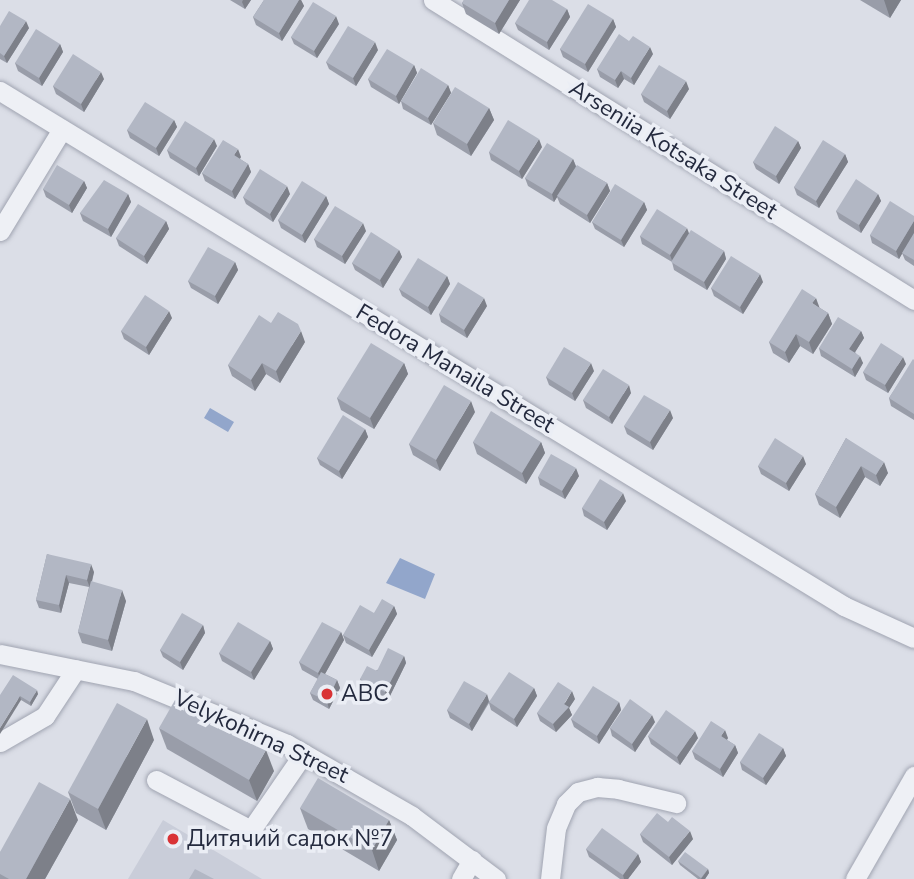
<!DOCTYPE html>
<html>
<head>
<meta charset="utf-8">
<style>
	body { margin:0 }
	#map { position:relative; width:914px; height:879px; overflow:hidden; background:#dbdee7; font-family:"Nunito Sans",sans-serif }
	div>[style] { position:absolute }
	.built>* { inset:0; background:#c9cdd9 }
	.water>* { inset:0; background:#92a6cb }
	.roads { filter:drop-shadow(0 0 2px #a0a4b1) drop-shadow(0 0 2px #a0a4b1) }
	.minor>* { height:19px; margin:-9.5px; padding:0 9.5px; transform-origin:9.5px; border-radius:9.5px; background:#eef0f5 }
	.wall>* { inset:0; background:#999da9 }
	.shaded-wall>* { inset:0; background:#7d8089 }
	.building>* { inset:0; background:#b2b7c4 }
	.dots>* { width:19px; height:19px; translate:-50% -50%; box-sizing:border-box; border:4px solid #ebeef5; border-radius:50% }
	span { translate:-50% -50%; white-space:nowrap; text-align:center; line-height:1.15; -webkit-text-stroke:7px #ebeef5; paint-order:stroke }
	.street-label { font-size:23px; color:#242a3e }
	.poi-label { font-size:23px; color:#242a3e }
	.left { translate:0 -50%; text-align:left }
</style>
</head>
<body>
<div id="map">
	<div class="built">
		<div style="clip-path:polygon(163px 820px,262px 879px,128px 879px)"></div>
	</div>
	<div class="water">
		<div style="clip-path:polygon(210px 408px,234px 422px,228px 432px,204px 418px)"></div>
		<div style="clip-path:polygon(400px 558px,435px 574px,425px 599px,386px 583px)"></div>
	</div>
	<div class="roads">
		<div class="minor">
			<div style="left:433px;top:0;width:567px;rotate:31.95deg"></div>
			<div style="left:0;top:91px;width:989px;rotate:31.39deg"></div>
			<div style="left:844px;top:606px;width:77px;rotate:24.6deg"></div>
			<div style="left:0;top:231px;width:119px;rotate:-58.7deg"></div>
			<div style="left:0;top:654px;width:137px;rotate:11.4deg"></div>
			<div style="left:134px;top:681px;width:165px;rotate:22.4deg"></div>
			<div style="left:287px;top:744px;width:144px;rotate:29.9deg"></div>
			<div style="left:412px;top:816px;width:105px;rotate:36.9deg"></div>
			<div style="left:0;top:742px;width:52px;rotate:-30deg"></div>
			<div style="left:45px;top:716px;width:56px;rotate:-56.6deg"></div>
			<div style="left:156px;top:780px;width:107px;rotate:27.8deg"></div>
			<div style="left:251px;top:830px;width:93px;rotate:-55.5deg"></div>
			<div style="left:461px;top:879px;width:22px;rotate:-60deg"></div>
			<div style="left:550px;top:879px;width:51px;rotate:-83.3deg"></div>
			<div style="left:556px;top:828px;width:26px;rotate:-67deg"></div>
			<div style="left:566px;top:804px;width:17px;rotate:-45deg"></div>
			<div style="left:578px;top:792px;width:20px;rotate:-15deg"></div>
			<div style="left:597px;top:787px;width:21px;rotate:5deg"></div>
			<div style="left:618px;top:789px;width:60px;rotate:13.6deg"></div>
			<div style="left:855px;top:879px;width:119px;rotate:-60.2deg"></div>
		</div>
	</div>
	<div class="wall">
		<div style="clip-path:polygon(230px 0,251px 0,245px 9px)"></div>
		<div style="clip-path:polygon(264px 0,301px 0,304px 6px,282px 41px,256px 25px,253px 17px)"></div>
		<div style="clip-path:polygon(464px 0,520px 0,499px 34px,466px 14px,462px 3px)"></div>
		<div style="clip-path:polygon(860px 0,901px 0,890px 18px)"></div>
		<div style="clip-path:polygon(567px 9px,570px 17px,549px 50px,518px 30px,515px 23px)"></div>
		<div style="clip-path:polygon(613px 19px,616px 27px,588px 72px,563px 57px,560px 49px)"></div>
		<div style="clip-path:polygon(339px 24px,317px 58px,294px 44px,291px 37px)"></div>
		<div style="clip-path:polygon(0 26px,29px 28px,7px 63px,0 59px)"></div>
		<div style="clip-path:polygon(60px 44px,63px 52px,42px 86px,18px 71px,15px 63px)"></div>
		<div style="clip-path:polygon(378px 50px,356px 86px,329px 69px,326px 62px)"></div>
		<div style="clip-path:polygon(653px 54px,634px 85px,624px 79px,618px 88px,600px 77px,597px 69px)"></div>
		<div style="clip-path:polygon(414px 65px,417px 73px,399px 104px,371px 87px,368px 79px)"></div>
		<div style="clip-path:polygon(104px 79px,84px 112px,56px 94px,53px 86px)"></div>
		<div style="clip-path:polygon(448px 85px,451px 93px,431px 125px,403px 109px,401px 101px)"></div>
		<div style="clip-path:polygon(689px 89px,670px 119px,644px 102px,641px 94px)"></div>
		<div style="clip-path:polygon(489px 108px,494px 120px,471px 156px,437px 135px,433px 123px)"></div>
		<div style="clip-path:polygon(174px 120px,177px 127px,159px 156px,130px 138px,127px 130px)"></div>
		<div style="clip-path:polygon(798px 141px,801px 148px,779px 184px,756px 169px,753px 162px)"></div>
		<div style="clip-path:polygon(217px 146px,199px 176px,170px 158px,167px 150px)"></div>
		<div style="clip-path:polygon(542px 147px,522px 179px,491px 160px,489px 152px)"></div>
		<div style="clip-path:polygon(845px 154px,848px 162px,819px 208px,797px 195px,794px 187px)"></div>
		<div style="clip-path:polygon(241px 157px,240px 159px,248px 164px,251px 172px,235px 199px,205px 181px,202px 173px)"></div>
		<div style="clip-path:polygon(573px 159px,576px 166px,607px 183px,610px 191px,590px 223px,560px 204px,557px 197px,554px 202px,528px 186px,525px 178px)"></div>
		<div style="clip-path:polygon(84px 181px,87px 188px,72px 213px,46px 197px,43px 189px)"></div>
		<div style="clip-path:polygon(128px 194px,131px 202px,111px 237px,83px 221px,80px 213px)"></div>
		<div style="clip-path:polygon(290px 194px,273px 222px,246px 204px,243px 197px)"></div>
		<div style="clip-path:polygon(878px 194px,881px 201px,861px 233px,839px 219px,836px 211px)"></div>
		<div style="clip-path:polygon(326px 196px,329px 204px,305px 243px,281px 228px,278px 220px)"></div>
		<div style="clip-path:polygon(644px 202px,647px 210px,624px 247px,595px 229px,592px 222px)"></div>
		<div style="clip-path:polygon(914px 216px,914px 266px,905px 260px,902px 253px,899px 259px,872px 243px,870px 235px)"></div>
		<div style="clip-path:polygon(166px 221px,169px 229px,147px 264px,119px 246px,116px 238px)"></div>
		<div style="clip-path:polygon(366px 231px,345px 264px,317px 247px,314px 239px)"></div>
		<div style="clip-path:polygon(689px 233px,724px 251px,726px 259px,707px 290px,674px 270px,672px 262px,642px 244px,640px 236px)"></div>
		<div style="clip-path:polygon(399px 250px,402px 257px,383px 288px,355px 270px,352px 263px)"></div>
		<div style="clip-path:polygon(235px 262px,238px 270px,218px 304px,191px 288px,188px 281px)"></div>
		<div style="clip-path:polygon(447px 276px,450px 284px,431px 315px,402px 296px,399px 289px)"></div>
		<div style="clip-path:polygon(763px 282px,743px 314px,714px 296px,711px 288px)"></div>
		<div style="clip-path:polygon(487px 306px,467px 338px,441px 322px,439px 314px)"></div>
		<div style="clip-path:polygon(820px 308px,828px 313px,832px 324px,813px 354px,800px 346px,789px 363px,773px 353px,769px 342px)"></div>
		<div style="clip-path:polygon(172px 318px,149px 355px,124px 339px,121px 331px)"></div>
		<div style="clip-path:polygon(861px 331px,864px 338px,855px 352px,863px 363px,855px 377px,821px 356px,819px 348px)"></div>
		<div style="clip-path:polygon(305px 342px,280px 383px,266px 374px,255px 391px,232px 376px,228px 365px)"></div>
		<div style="clip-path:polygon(914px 360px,914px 420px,891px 406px,889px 398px)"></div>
		<div style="clip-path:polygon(404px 363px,408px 374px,374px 429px,341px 410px,337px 398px)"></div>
		<div style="clip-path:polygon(906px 364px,888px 393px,866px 380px,863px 372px)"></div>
		<div style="clip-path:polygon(594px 371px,575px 401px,549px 385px,546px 377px)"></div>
		<div style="clip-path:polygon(631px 393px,612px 424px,586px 408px,583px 400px)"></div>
		<div style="clip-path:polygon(475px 412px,440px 471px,413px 455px,409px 444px)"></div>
		<div style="clip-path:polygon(673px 418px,653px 450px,627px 434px,624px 426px)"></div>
		<div style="clip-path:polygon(365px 429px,368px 437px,342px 479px,320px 465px,317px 458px)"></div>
		<div style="clip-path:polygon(846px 438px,888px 473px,880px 486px,865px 477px,840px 518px,819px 505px,815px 494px)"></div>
		<div style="clip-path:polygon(473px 442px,541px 442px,545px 453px,526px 484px,477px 454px)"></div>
		<div style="clip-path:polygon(806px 464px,789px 491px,761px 474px,758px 466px)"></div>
		<div style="clip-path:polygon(579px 476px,565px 499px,540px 485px,538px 477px)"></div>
		<div style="clip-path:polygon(626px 501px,607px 530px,584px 516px,582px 508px)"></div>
		<div style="clip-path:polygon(47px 554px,94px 572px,92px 582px,126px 601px,112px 651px,82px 643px,78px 632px,89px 587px,69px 583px,61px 613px,39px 608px,36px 600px)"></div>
		<div style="clip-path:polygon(394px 606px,397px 614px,372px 657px,346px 643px,343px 635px,374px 613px)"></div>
		<div style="clip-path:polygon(203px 625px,205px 633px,183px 670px,163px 657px,160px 650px)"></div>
		<div style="clip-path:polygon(341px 632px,344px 640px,325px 674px,337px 680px,340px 688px,329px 709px,313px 700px,310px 693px,318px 679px,302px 670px,299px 662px)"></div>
		<div style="clip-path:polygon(270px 641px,273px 649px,254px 680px,222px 661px,219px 653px)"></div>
		<div style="clip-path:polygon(404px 656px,406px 663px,388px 700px,363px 687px,360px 679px)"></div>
		<div style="clip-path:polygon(534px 688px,537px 696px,517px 727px,491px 710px,489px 703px,472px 731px,450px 718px,447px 710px,489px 701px)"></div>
		<div style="clip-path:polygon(38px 694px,31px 706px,21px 700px,0 695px)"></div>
		<div style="clip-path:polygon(575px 699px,569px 708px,572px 715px,556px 732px,540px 721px,537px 713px)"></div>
		<div style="clip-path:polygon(619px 702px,621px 710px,599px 744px,574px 727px,571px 719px)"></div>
		<div style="clip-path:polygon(655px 722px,635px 752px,612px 736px,610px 728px)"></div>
		<div style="clip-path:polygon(159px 728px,274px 771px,257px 801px,167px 749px)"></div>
		<div style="clip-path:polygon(648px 736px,698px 738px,680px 765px,651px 744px)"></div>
		<div style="clip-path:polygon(728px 738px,727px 740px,735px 745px,738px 753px,723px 777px,695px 759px,692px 751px)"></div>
		<div style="clip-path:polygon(154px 740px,106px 830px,76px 813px,68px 792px)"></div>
		<div style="clip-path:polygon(783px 748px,786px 756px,766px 785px,742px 770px,740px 762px)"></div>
		<div style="clip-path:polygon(300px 808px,389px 820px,397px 840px,379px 871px,308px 829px)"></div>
		<div style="clip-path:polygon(78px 820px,45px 879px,0 879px,0 852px)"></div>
		<div style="clip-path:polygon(640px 834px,693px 839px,672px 865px,643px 842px)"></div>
		<div style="clip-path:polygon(586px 849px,638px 854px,641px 862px,628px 879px,620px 879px,589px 857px)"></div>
		<div style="clip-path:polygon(678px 861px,708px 869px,709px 873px,705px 879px,698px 879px,680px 865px)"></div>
	</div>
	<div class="shaded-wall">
		<div style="clip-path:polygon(243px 0,251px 0,245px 9px,242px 2px)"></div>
		<div style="clip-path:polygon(299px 0,301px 0,304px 6px,282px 41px,279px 33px)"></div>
		<div style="clip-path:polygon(509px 0,520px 0,499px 34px,495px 23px)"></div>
		<div style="clip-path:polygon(884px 0,901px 0,890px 18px)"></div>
		<div style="clip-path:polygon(567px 9px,570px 17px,549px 50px,547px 42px)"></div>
		<div style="clip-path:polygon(336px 16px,339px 24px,317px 58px,314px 51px)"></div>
		<div style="clip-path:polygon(613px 19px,616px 27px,588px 72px,585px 64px)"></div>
		<div style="clip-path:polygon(26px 21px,29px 28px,7px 63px,4px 56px)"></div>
		<div style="clip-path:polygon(375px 42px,378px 50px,356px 86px,353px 78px)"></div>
		<div style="clip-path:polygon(60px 44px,63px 52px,42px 86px,39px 78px)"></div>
		<div style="clip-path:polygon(650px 47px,653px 54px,634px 85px,631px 78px)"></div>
		<div style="clip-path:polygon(414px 65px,417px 73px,399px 104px,396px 96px)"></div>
		<div style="clip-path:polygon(621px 71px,624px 79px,618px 88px,615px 80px)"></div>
		<div style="clip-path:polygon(101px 72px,104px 79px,84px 112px,81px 104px)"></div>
		<div style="clip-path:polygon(686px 81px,689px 89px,670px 119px,667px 111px)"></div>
		<div style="clip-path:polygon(448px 85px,451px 93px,431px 125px,428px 118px)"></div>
		<div style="clip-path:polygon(489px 108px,494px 120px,471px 156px,467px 144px)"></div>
		<div style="clip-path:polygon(174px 120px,177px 127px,159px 156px,156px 148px)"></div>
		<div style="clip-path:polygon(214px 139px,217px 146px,199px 176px,196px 168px)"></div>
		<div style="clip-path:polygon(539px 139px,542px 147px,522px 179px,519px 171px)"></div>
		<div style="clip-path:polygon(798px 141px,801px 148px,779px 184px,776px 176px)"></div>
		<div style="clip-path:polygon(238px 149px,241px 157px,237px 163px,234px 155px)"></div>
		<div style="clip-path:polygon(845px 154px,848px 162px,819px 208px,816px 201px)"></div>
		<div style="clip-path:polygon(573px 159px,576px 167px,554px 202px,552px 194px)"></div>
		<div style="clip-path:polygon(248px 164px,251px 172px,235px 199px,232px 191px)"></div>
		<div style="clip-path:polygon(84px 181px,87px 188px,72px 213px,69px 205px)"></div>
		<div style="clip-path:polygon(607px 183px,610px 191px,590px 223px,587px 215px)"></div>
		<div style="clip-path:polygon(287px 186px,290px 194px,273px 222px,270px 214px)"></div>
		<div style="clip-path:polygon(128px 194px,131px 202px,111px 237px,108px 229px)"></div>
		<div style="clip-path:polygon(878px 194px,881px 201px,861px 233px,859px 225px)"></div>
		<div style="clip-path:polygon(326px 196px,329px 204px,305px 243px,302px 235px)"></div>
		<div style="clip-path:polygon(644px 202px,647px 210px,624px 247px,621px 240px)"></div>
		<div style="clip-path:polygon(166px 221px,169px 229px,147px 264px,144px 256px)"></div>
		<div style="clip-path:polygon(914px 221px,914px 234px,899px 259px,896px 251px)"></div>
		<div style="clip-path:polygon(363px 223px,366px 231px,345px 264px,342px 256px)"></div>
		<div style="clip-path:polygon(687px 228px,690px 236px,673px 263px,670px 255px)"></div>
		<div style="clip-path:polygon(399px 250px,402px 257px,383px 288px,380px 280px)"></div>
		<div style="clip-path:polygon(724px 251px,726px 259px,707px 290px,704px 282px)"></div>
		<div style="clip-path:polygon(235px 262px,238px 270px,218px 304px,215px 296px)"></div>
		<div style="clip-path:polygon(760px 274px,763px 282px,743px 314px,740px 307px)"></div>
		<div style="clip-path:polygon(447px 276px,450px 284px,431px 315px,428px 307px)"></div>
		<div style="clip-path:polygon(484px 298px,487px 306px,467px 338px,464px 330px)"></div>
		<div style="clip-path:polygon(816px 298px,820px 309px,812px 303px)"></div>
		<div style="clip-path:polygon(169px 311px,172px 318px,149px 355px,146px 347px)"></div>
		<div style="clip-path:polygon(828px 313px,832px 324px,813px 354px,809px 342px)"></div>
		<div style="clip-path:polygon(301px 331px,305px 342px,280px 383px,276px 371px)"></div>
		<div style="clip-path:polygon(861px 331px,864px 338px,852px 357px,849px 349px)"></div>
		<div style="clip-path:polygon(796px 334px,800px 346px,789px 363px,785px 352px)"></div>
		<div style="clip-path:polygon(860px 356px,863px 363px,855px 377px,852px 369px)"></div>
		<div style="clip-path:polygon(903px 357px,906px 364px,888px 393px,885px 385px)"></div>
		<div style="clip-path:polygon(262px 363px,266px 374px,255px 391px,251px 380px)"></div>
		<div style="clip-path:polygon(404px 363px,408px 374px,374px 429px,370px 418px)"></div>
		<div style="clip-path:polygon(591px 363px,594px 371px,575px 401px,572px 393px)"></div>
		<div style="clip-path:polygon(629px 385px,631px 393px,612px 424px,609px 417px)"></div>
		<div style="clip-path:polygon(471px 401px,475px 412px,440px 471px,436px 460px)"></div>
		<div style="clip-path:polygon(670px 410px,673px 418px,653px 450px,650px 442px)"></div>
		<div style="clip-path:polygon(365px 429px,368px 437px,342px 479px,339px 471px)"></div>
		<div style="clip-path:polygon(541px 442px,545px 453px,526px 484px,522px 473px)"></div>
		<div style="clip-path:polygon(803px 456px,806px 464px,789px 491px,786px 483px)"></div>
		<div style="clip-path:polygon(884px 462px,888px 473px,880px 486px,876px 475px)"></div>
		<div style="clip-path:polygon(861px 466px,865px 477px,840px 518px,836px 507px)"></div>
		<div style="clip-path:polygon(576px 468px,579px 476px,565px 499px,562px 491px)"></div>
		<div style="clip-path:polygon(623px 493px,626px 501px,607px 530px,604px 522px)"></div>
		<div style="clip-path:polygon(91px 564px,94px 572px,90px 588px,87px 580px)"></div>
		<div style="clip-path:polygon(66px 575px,69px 583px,61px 613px,59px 605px)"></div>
		<div style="clip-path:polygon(122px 590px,126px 601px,112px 651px,108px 640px)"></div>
		<div style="clip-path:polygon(394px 606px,397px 614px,372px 657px,369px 650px)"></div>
		<div style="clip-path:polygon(203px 625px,205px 633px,183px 670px,180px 662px)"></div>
		<div style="clip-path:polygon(341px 632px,344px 640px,321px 681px,318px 673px)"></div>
		<div style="clip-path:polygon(270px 641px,273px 649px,254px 680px,251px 672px)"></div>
		<div style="clip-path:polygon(404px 656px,406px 663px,388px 700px,385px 692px)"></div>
		<div style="clip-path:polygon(337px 680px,340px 688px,329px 709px,327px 701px)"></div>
		<div style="clip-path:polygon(534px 688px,537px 696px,517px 727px,514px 719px)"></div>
		<div style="clip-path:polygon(37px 690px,38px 694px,31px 706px,30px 702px)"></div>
		<div style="clip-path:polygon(572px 691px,575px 699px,569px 708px,572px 715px,556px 732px,553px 724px)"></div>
		<div style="clip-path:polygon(487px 694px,489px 701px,472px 731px,469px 724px)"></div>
		<div style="clip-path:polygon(20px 696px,21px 700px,0 734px,0 728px)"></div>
		<div style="clip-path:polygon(619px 702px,621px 710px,599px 744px,597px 736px)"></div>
		<div style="clip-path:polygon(652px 715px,655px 722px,635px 752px,632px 744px)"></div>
		<div style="clip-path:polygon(147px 719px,154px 740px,106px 830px,98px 809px)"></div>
		<div style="clip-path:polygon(725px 730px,728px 738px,724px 744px,721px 736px)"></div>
		<div style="clip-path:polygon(695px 731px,698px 738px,680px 765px,677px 757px)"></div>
		<div style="clip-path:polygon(735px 745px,738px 753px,723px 777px,720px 769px)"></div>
		<div style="clip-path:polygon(783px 748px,786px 756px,766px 785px,763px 778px)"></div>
		<div style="clip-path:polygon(266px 750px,274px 771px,257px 801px,249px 780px)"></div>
		<div style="clip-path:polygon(70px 799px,78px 820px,45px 879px,26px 879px)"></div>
		<div style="clip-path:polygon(389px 820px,397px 840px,379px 871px,372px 850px)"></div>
		<div style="clip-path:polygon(690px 831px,693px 839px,672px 865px,669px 857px)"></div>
		<div style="clip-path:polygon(638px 854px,641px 862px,628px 879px,624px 879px,623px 875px)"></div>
		<div style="clip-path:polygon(708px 869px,709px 873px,705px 879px,701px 879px)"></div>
	</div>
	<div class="building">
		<div style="clip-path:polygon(264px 0,299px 0,279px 33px,253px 17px)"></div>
		<div style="clip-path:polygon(464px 0,509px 0,495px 23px,462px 3px)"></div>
		<div style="clip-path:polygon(529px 0,552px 0,567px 9px,547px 42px,515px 23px)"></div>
		<div style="clip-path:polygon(313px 2px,336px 16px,314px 51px,291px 37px)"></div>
		<div style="clip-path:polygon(588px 4px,613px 19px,585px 64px,560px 49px)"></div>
		<div style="clip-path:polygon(9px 11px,26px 21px,4px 56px,0 53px,0 26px)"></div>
		<div style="clip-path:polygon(348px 26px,375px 42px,353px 78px,326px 62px)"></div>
		<div style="clip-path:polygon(36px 29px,60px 44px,39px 78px,15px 63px)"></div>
		<div style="clip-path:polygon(619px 34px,629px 41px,633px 36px,650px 47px,631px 78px,621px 71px,615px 80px,597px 69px)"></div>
		<div style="clip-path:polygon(387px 49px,414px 65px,396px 96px,368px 79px)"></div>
		<div style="clip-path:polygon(73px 54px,101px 72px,81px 104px,53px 86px)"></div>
		<div style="clip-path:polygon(659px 65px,686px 81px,667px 111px,641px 94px)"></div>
		<div style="clip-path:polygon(421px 68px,448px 85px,428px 118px,401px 101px)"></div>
		<div style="clip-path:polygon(455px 87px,489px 108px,467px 144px,433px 123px)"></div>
		<div style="clip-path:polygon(145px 102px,174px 120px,156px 148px,127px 130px)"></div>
		<div style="clip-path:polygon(508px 120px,539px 139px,519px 171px,489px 152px)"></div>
		<div style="clip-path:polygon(185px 121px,214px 139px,196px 168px,167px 150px)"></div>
		<div style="clip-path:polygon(775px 126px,798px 141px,776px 176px,753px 162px)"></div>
		<div style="clip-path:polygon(223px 140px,238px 149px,234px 155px,248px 164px,232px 191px,202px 173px)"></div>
		<div style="clip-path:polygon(823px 140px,845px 154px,816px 201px,794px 187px)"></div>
		<div style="clip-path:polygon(547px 143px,573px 159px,552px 194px,525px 178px)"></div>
		<div style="clip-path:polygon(57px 165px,84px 181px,69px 205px,43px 189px)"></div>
		<div style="clip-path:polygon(577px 165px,607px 183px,587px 215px,557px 196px)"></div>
		<div style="clip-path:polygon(260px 169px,287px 186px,270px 214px,243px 197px)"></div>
		<div style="clip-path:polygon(856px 179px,878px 194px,859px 225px,836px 211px)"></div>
		<div style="clip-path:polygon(104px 180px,128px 194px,108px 229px,80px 213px)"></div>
		<div style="clip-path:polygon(302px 181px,326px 196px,302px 235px,278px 220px)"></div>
		<div style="clip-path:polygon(615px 184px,644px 202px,621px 240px,592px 222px)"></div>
		<div style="clip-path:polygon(890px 201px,914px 216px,914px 221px,896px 251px,870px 235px)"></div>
		<div style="clip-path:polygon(138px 204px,166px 221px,144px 256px,116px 238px)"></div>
		<div style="clip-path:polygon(335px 206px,363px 223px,342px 256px,314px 239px)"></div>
		<div style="clip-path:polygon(657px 209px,687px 228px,670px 255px,640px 236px)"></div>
		<div style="clip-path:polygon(691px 230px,724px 251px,704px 282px,671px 262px)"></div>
		<div style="clip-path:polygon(371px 232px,399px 250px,380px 280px,352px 263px)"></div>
		<div style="clip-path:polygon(914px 233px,914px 260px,902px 253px)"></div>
		<div style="clip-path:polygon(208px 247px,235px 262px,215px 296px,188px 281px)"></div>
		<div style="clip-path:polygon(731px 256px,760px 274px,740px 307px,711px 288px)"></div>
		<div style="clip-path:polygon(418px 258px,447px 276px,428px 307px,399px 289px)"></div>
		<div style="clip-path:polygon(458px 282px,484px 298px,464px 330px,439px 314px)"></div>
		<div style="clip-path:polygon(802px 289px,816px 298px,812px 303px,828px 313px,809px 342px,796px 334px,785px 352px,769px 342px)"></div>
		<div style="clip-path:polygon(145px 295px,169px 311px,146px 347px,121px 331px)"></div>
		<div style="clip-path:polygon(278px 312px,298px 324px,301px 331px,276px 371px,262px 363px,251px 380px,228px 365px,259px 315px,271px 323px)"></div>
		<div style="clip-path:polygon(838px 317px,861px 331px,849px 349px,860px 356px,852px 369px,819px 348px)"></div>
		<div style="clip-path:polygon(371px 343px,404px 363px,370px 418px,337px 398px)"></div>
		<div style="clip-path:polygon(881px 343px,903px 357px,885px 385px,863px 372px)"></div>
		<div style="clip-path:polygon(564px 347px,591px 363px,572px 393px,546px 377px)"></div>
		<div style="clip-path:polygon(913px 359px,914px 360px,914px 414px,889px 398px)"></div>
		<div style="clip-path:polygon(603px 369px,629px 385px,609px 417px,583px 400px)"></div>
		<div style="clip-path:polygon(444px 385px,471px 401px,436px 460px,409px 444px)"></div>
		<div style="clip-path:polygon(644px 395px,670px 410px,650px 442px,624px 426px)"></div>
		<div style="clip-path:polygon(491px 411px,541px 442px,522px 473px,473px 442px)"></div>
		<div style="clip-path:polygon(343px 415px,365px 429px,339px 471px,317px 458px)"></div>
		<div style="clip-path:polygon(775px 438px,803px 456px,786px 483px,758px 466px)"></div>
		<div style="clip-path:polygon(846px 438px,884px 462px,876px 475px,861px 466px,836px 507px,815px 494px)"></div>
		<div style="clip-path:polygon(551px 454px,576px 468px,562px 491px,538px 477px)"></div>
		<div style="clip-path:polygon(600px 479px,623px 493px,604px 522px,582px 508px)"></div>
		<div style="clip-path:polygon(47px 554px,91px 564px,87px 580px,66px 575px,59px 605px,36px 600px)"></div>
		<div style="clip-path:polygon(91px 581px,122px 590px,108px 640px,78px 632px)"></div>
		<div style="clip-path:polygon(382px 599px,394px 606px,369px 650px,343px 635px,360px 605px,374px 613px)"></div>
		<div style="clip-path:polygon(182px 613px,203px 625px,180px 662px,160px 650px)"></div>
		<div style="clip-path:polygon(238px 622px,270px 641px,251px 672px,219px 653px)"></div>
		<div style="clip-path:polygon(322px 622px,341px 632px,318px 673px,299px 662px)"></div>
		<div style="clip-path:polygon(388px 648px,404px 656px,385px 692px,360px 679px,367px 666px,377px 671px)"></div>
		<div style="clip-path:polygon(321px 672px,337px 680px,327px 701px,310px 693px)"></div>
		<div style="clip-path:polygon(509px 672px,534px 688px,514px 719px,489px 702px)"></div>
		<div style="clip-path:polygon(13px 675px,37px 690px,30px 702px,20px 696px,0 728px,0 695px)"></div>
		<div style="clip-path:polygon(464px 681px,487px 694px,469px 724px,447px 710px)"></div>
		<div style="clip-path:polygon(558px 682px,572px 691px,564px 704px,569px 707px,553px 724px,537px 713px)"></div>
		<div style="clip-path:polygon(593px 686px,619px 702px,597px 736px,571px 719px)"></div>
		<div style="clip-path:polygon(630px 699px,652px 715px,632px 744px,610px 728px)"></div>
		<div style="clip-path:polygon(175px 700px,266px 750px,249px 780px,159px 728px)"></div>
		<div style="clip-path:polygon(117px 703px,147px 719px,98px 809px,68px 792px)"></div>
		<div style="clip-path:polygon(666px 710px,695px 731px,677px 757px,648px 736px)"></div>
		<div style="clip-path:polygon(711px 721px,725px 730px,721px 736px,735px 745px,720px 769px,692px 751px)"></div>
		<div style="clip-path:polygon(759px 733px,783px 748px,763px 778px,740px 762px)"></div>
		<div style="clip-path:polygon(318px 778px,389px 820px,372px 850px,300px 808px)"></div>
		<div style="clip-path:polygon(39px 782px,70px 799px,26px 879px,9px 879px,0 874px,0 852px)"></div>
		<div style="clip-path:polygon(657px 813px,668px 822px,672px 817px,690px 831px,669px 857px,640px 834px)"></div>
		<div style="clip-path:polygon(602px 828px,638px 854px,623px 875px,586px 849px)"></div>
		<div style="clip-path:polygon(685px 852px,708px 869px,701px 878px,678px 861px)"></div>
		<div style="clip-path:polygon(195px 869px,214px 879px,189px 879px)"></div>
	</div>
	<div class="dots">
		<div style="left:327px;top:694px;background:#d93336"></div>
		<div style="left:173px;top:839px;background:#d93336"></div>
	</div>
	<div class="street-label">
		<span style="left:673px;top:150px;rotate:32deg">Arseniia Kotsaka Street</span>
		<span style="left:455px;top:369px;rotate:31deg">Fedora Manaila Street</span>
		<span style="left:261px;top:737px;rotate:25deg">Velykohirna Street</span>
	</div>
	<div class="poi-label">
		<span class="left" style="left:341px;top:694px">АВС</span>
		<span class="left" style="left:187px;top:839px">Дитячий садок №7</span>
	</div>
</div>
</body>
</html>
